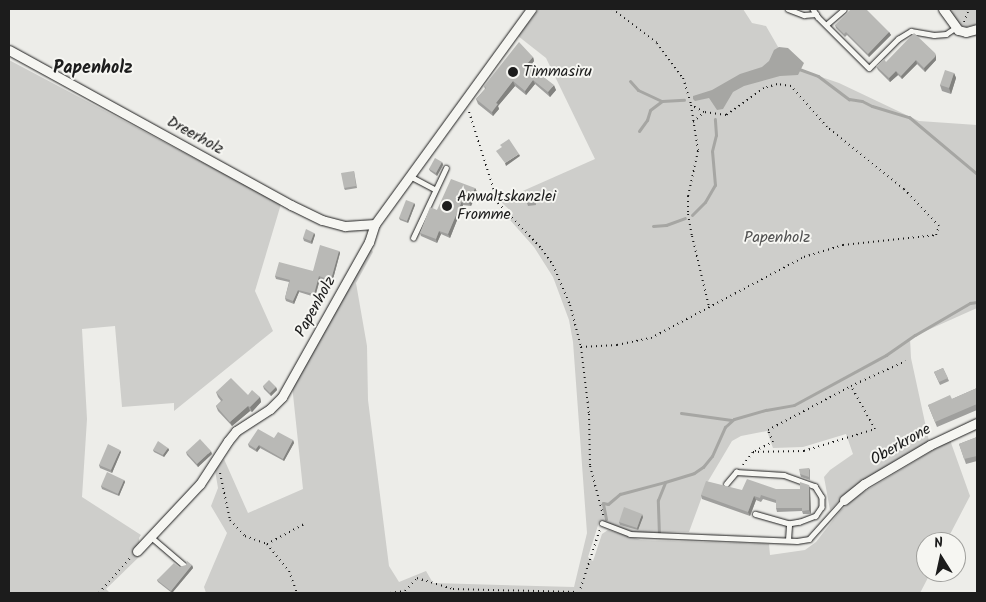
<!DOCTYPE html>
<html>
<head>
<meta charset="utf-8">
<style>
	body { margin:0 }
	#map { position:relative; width:986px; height:602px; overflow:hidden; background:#edede9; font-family:Kalam,sans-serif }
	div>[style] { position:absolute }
	.green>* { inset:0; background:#cececb }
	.water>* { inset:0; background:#a6a6a3 }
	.stream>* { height:3px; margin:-1.5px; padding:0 1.5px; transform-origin:1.5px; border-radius:1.5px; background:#a6a6a3 }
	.path>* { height:2px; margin-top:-1px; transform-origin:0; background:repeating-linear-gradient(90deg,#1c1c1c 0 1px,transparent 0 5px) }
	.roads { filter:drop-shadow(0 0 1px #1c1c1c) drop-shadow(0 0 1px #1c1c1c) }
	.lane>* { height:4.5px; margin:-2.25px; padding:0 2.25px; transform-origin:2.25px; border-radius:2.25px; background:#f6f6f2 }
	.street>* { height:9px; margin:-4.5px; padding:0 4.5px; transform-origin:4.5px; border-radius:4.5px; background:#f6f6f2 }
	.wall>* { inset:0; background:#9f9f9d }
	.shaded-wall>* { inset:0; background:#82827f }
	.building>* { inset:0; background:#b9b9b6 }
	.dots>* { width:14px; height:14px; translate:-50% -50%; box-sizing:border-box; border:2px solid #f6f6f2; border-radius:50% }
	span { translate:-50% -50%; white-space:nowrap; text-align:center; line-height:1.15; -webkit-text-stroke:4px #f6f6f2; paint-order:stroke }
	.poi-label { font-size:16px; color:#1c1c1c }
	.left { translate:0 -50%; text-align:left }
	.street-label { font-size:16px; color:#1c1c1c }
	.park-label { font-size:16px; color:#515151 }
	.neighbourhood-label { font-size:18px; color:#1c1c1c; font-weight:700 }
	.frame { position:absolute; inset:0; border:10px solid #1c1c1c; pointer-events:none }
	.north { position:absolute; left:916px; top:532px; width:50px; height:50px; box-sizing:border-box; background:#f6f6f2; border:1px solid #9f9f9c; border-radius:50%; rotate:350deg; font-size:14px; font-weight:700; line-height:20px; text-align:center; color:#1c1c1c }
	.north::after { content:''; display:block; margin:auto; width:18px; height:22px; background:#1c1c1c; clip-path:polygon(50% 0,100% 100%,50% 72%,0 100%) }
</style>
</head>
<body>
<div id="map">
	<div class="green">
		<div style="clip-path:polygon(539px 9px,743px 9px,752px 23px,766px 26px,789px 66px,839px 83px,919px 121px,977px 125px,977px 308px,910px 338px,911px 358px,929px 441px,844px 496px,830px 510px,824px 477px,830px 470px,853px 454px,846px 434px,803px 447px,773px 448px,767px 431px,741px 436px,732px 441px,707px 483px,689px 532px,637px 533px,599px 522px,588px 557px,593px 561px,602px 534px,608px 530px,641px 540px,769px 544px,770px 555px,805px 550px,816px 542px,840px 511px,859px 495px,950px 440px,970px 496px,946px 542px,926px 542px,926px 572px,931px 572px,920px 593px,206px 593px,204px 587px,227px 533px,211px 506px,218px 488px,215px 470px,224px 459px,248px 513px,303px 489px,292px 385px,370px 247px,373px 252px,356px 283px,367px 346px,368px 400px,389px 566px,399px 582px,426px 571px,433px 583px,574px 587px,587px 533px,573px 342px,569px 320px,553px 277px,534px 247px,510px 220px,505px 221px,513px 213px,500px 201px,595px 159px,546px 58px,518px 36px)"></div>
		<div style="clip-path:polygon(948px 9px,977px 9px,977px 24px,966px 27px,959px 24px)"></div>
		<div style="clip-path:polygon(9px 60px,281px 204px,255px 291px,273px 331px,174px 411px,174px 403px,122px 407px,115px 326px,82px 329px,87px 419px,82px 497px,141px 535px,139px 538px,141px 555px,106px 589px,110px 593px,9px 593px)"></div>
	</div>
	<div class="water">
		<div style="clip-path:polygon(779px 47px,788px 48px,804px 63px,798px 75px,780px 76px,744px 86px,733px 92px,723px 109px,717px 110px,709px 98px,695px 101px,693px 99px,693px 96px,712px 90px,740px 74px,762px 67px,769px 61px,774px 50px)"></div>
	</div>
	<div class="stream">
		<div style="left:799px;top:69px;width:20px;rotate:20deg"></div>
		<div style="left:818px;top:76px;width:39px;rotate:37deg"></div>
		<div style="left:849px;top:99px;width:13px;rotate:9deg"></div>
		<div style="left:862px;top:101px;width:11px;rotate:27deg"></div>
		<div style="left:872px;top:106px;width:39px;rotate:17deg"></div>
		<div style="left:909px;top:117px;width:89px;rotate:40deg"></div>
		<div style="left:630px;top:81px;width:12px;rotate:48deg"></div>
		<div style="left:638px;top:90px;width:26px;rotate:25deg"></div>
		<div style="left:662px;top:101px;width:22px;rotate:-3deg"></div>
		<div style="left:639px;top:131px;width:14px;rotate:-54deg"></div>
		<div style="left:647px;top:120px;width:10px;rotate:-73deg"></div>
		<div style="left:650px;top:110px;width:15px;rotate:-37deg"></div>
		<div style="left:692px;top:215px;width:18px;rotate:-45deg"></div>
		<div style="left:705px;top:202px;width:20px;rotate:-60deg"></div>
		<div style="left:715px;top:185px;width:34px;rotate:-95deg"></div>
		<div style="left:712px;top:151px;width:16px;rotate:-76deg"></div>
		<div style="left:716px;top:135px;width:16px;rotate:-94deg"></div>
		<div style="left:653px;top:226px;width:13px;rotate:-4deg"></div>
		<div style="left:666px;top:225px;width:20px;rotate:-20deg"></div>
		<div style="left:681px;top:413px;width:51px;rotate:7.8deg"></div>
		<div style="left:606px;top:519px;width:16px;rotate:-101deg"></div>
		<div style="left:603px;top:503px;width:5px;rotate:11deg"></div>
		<div style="left:608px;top:504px;width:16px;rotate:-40deg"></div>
		<div style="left:620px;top:494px;width:47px;rotate:-14.9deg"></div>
		<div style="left:665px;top:482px;width:30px;rotate:-17deg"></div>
		<div style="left:694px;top:473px;width:11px;rotate:-34deg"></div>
		<div style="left:703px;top:467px;width:14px;rotate:-51deg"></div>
		<div style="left:712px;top:456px;width:32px;rotate:-66deg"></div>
		<div style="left:725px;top:427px;width:12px;rotate:-42deg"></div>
		<div style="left:734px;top:419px;width:33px;rotate:-16deg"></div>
		<div style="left:766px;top:410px;width:28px;rotate:-10deg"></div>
		<div style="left:794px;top:405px;width:105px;rotate:-28.5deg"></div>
		<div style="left:886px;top:355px;width:35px;rotate:-35deg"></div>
		<div style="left:915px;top:335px;width:64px;rotate:-30.2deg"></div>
		<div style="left:970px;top:303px;width:7px;rotate:-8deg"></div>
		<div style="left:659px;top:535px;width:35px;rotate:-92deg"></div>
		<div style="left:658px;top:500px;width:18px;rotate:-68deg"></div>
	</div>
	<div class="path">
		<div style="left:612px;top:9px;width:56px;rotate:37.1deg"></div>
		<div style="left:657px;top:43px;width:44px;rotate:53.4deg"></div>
		<div style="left:683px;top:78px;width:28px;rotate:73deg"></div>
		<div style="left:691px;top:105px;width:47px;rotate:81.3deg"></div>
		<div style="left:698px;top:151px;width:46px;rotate:102.5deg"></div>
		<div style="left:688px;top:196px;width:18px;rotate:90deg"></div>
		<div style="left:688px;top:214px;width:22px;rotate:80deg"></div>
		<div style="left:692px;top:236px;width:73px;rotate:76.5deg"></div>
		<div style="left:964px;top:22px;width:14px;rotate:-69deg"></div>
		<div style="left:469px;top:112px;width:96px;rotate:72.3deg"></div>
		<div style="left:498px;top:203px;width:64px;rotate:46.3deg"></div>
		<div style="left:542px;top:249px;width:19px;rotate:55deg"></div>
		<div style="left:553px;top:265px;width:43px;rotate:67deg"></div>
		<div style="left:570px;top:305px;width:43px;rotate:75.3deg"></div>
		<div style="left:581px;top:347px;width:67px;rotate:83.2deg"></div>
		<div style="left:589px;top:414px;width:52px;rotate:88.9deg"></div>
		<div style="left:590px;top:466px;width:51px;rotate:75.1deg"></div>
		<div style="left:693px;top:122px;width:15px;rotate:-42deg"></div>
		<div style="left:581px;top:347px;width:36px;rotate:-3deg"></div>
		<div style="left:617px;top:345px;width:35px;rotate:-12deg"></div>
		<div style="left:651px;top:338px;width:173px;rotate:-27.9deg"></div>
		<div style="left:804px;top:257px;width:41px;rotate:-17.1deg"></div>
		<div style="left:843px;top:245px;width:94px;rotate:-6.1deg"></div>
		<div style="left:936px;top:235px;width:9px;rotate:-72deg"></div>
		<div style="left:939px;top:226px;width:51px;rotate:-133.4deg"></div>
		<div style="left:904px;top:189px;width:99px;rotate:-141.2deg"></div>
		<div style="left:827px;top:127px;width:55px;rotate:-131.3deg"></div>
		<div style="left:791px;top:86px;width:14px;rotate:-172deg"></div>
		<div style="left:777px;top:84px;width:14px;rotate:163deg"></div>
		<div style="left:764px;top:88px;width:47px;rotate:144.6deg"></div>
		<div style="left:726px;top:115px;width:22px;rotate:-172deg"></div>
		<div style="left:704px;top:112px;width:15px;rotate:-152deg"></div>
		<div style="left:755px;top:451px;width:20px;rotate:-27deg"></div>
		<div style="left:773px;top:442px;width:13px;rotate:-113deg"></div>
		<div style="left:768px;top:430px;width:94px;rotate:-27.9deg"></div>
		<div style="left:743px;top:465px;width:16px;rotate:-52deg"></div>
		<div style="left:753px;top:452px;width:51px;rotate:-1.1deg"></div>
		<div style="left:804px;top:451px;width:74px;rotate:-17.2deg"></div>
		<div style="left:875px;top:429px;width:49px;rotate:-119.2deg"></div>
		<div style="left:851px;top:386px;width:60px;rotate:-24.4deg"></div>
		<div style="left:220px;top:473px;width:48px;rotate:78deg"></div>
		<div style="left:230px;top:520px;width:22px;rotate:47deg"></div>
		<div style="left:245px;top:536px;width:23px;rotate:20deg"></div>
		<div style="left:267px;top:544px;width:35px;rotate:51deg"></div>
		<div style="left:289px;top:571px;width:23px;rotate:70deg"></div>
		<div style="left:267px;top:544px;width:42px;rotate:-28.4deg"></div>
		<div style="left:99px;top:593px;width:47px;rotate:-48.5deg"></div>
		<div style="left:390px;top:593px;width:15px;rotate:-8deg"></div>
		<div style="left:405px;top:591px;width:18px;rotate:-47deg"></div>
		<div style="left:417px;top:578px;width:38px;rotate:17deg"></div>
		<div style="left:453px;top:589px;width:125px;rotate:1.4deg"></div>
		<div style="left:579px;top:593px;width:67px;rotate:-71.8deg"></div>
	</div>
	<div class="roads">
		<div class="lane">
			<div style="left:788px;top:9px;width:17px;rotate:21deg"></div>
			<div style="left:804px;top:15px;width:12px;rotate:-5deg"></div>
			<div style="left:813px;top:9px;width:9px;rotate:58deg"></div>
			<div style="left:818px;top:17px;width:72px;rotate:45deg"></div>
			<div style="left:869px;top:68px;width:41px;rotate:-45deg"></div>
			<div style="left:898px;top:39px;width:15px;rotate:-32deg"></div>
			<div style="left:911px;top:31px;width:23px;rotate:10deg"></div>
			<div style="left:934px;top:35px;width:12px;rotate:-5deg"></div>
			<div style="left:946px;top:34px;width:11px;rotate:-34deg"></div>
			<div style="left:826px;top:25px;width:23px;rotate:-41deg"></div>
			<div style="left:410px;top:176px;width:27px;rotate:28deg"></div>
			<div style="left:413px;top:238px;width:77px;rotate:-64.8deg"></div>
			<div style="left:726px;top:484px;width:16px;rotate:-50deg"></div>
			<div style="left:736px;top:472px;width:48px;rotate:3.6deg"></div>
			<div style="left:784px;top:475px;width:33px;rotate:20deg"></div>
			<div style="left:815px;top:486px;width:13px;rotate:58deg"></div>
			<div style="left:822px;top:497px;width:10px;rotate:90deg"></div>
			<div style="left:822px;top:507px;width:11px;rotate:124deg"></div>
			<div style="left:816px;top:516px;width:17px;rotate:159deg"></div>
			<div style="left:800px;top:522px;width:11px;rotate:170deg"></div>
			<div style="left:789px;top:524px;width:35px;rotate:-164deg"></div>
			<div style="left:602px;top:523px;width:30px;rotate:21deg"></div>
			<div style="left:630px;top:534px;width:167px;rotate:2.4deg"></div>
			<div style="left:797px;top:541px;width:12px;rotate:-9deg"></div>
			<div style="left:809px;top:539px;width:52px;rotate:-48.1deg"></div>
			<div style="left:150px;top:536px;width:45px;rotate:40.5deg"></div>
			<div style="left:788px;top:540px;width:16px;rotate:-86deg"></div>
		</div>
		<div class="street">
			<div style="left:943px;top:9px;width:26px;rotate:54deg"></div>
			<div style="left:958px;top:30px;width:8px;rotate:14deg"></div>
			<div style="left:966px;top:32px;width:11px;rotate:-15deg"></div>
			<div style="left:9px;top:50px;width:322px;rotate:28.8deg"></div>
			<div style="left:291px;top:205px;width:34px;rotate:26deg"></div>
			<div style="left:322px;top:220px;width:24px;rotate:15deg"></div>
			<div style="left:345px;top:226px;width:30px;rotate:-4deg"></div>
			<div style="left:844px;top:500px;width:26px;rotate:-39deg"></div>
			<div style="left:864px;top:484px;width:77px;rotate:-30.6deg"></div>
			<div style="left:930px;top:445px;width:52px;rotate:-25.1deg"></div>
			<div style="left:137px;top:551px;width:92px;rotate:-46.8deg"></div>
			<div style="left:200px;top:484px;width:51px;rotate:-56.9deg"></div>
			<div style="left:228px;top:441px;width:13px;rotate:-51deg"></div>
			<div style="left:236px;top:431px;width:40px;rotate:-32.9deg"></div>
			<div style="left:270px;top:409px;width:17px;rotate:-45deg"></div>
			<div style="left:282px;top:397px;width:178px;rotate:-60.7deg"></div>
			<div style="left:369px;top:242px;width:19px;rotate:-72deg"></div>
			<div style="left:375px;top:224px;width:266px;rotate:-54deg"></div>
		</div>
	</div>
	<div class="wall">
		<div style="clip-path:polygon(835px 25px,889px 32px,891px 35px,869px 57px,847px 35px,845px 37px,836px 28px)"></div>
		<div style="clip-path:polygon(533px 57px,534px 61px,530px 66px,556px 90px,550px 97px,535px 84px,526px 95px,515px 86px,498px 106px,499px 109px,493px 116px,478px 104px,476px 99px,485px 89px,484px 86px)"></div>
		<div style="clip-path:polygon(936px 57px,936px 60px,925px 72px,917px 64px,902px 79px,898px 75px,890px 82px,878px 70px,876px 66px,886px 62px)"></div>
		<div style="clip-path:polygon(954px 73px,956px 78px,951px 94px,942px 91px,940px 85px)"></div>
		<div style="clip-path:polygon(442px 162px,443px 165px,437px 176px,430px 171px,429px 169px)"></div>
		<div style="clip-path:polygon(354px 171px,357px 188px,345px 190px,344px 188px)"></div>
		<div style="clip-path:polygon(475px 188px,477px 192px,471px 206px,463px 205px,450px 238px,441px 234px,437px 243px,421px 236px,420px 233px,437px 210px)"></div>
		<div style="clip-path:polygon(534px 192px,536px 205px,528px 206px,527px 203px)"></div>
		<div style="clip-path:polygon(414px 203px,415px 205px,408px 223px,400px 220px,399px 218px)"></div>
		<div style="clip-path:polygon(314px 233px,315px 235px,312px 244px,304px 241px,303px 238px)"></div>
		<div style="clip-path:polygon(339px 251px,340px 253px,333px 279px,329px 278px,328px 281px,320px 279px,315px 297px,299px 292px,294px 304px,286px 301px,285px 298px,289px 282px,276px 279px,275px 276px,313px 271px)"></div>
		<div style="clip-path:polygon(943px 368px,949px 381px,940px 385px,934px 372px)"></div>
		<div style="clip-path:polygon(263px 386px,276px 387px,277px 390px,271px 396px,264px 389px)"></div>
		<div style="clip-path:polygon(977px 388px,977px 410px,937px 427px,928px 405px,952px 399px)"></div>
		<div style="clip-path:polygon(216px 392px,260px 397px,261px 402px,252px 412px,250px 411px,232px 426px,218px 411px,216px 406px,221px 401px,218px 397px)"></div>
		<div style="clip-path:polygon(977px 437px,977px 461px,966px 464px,959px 444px)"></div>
		<div style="clip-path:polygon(274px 438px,293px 440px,294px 443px,284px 461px,260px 448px,257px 452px,249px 447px,248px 444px)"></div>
		<div style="clip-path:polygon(168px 448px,169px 450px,164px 457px,154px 452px,153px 450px)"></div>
		<div style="clip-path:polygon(121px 452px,112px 473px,100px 468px,99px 465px)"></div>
		<div style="clip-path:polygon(186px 452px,212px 454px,198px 467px,187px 455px)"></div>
		<div style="clip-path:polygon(809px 468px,810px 470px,810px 480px,801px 477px,800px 474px)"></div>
		<div style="clip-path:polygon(124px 480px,125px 482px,119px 496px,102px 489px,101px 486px)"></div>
		<div style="clip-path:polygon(800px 489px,810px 489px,811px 514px,803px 514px,802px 511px,777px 512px,776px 508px,776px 503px,763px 499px,761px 502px,756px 500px,750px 516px,702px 499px,701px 495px,742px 490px)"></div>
		<div style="clip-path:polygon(643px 517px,638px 530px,620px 525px,619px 522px)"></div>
		<div style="clip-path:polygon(192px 565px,193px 568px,172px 593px,158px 582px,157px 580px,179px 567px)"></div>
	</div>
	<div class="shaded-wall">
		<div style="clip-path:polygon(889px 32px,891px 35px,869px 57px,868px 54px)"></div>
		<div style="clip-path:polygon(935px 53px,936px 57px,936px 60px,925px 72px,924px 68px)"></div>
		<div style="clip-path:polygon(533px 57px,534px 61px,529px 68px,527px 64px)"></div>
		<div style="clip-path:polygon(916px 60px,917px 64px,902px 79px,901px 76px)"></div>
		<div style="clip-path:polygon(896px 71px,898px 75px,890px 82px,889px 78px)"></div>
		<div style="clip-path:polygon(954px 73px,956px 78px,951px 94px,949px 88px)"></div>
		<div style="clip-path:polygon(533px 80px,535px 84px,526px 95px,525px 91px)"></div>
		<div style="clip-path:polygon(513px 81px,515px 86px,498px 106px,499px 109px,493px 116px,492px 112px,496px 103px)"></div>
		<div style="clip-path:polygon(554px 85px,556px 90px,550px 97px,548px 92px)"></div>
		<div style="clip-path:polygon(519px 154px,520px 156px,506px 166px,505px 163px)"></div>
		<div style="clip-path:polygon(442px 162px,443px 165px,437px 176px,436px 173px)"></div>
		<div style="clip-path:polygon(475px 188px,477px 192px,471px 206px,469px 203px)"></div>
		<div style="clip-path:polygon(462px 201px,463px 205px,450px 238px,448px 234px)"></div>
		<div style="clip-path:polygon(414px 203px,415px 205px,408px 223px,407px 221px)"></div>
		<div style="clip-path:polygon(439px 231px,441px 234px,437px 243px,436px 239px)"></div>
		<div style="clip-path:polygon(314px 233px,315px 235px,312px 244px,311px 241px)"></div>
		<div style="clip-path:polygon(339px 251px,340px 253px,333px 279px,332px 276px)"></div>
		<div style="clip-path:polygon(319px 276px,320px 279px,315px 297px,314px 294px)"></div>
		<div style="clip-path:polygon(298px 290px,299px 292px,294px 304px,293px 301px)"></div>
		<div style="clip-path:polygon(276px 387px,277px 390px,271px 396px,270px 393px)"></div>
		<div style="clip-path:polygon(260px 397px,261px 402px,252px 412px,250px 407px)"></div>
		<div style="clip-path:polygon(248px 406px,250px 411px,232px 426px,230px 422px)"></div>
		<div style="clip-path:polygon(293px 440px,294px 443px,284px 461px,283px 459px)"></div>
		<div style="clip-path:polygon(259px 445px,260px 448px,257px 452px,256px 449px)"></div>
		<div style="clip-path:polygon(168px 448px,169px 450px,164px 457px,163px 455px)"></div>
		<div style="clip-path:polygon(120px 450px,121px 452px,112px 473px,111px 470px)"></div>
		<div style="clip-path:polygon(211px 451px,212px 454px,198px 467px,197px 464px)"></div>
		<div style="clip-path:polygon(124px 480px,125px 482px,119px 496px,118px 494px)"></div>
		<div style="clip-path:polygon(809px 485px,810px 489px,811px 514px,809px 510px)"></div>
		<div style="clip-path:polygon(754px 496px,756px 500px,750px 516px,748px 512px)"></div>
		<div style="clip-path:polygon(642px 514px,643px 517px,638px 530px,637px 528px)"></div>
		<div style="clip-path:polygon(192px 565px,193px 568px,172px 593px,171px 591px)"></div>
	</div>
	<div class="building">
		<div style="clip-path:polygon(851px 9px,866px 9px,889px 32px,868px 54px,846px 32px,844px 34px,835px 25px)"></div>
		<div style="clip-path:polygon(914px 33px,935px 53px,935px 57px,924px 68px,916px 60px,901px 76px,896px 71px,889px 78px,876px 66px,884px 59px,886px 62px)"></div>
		<div style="clip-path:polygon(519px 42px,533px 57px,527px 64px,554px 85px,548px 92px,533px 80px,525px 91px,513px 81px,496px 103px,498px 104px,492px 112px,476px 99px,486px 88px,484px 86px)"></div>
		<div style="clip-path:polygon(945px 70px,954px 73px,949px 88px,940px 85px)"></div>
		<div style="clip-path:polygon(509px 139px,519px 154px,505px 163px,496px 151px,502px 147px,500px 145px)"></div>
		<div style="clip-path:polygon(435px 158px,442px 162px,436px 173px,429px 169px)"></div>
		<div style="clip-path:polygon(354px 171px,356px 186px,344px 188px,341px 173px)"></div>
		<div style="clip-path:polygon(451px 179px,475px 188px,469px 203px,462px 201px,448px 234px,439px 231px,436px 239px,420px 233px,430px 207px,437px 210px)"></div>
		<div style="clip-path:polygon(534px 192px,536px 202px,527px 203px,525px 194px)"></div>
		<div style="clip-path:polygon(406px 200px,414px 203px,407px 221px,399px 218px)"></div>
		<div style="clip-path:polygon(306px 229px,314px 233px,311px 241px,303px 238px)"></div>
		<div style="clip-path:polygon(320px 245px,339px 251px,332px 276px,328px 275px,327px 279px,319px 276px,314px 294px,298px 290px,293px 301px,285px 298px,290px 280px,275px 276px,279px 262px,313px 271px)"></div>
		<div style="clip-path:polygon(943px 368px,948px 378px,939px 382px,934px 372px)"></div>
		<div style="clip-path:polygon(231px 378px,248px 395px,252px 390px,260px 397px,250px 407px,248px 406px,230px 422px,216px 406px,223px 400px,216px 392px)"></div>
		<div style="clip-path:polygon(269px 380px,276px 387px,270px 393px,263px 386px)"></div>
		<div style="clip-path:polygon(977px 388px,977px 404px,935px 422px,928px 405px,950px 395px,952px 399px)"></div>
		<div style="clip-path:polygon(258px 429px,274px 438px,278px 432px,293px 440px,283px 459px,259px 445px,256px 449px,248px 444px)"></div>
		<div style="clip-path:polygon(977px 437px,977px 456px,964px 459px,959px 444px)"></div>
		<div style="clip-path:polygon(200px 439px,211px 451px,197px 464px,186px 452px)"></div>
		<div style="clip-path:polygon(158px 441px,168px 448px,163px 455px,153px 450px)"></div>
		<div style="clip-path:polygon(108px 444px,120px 450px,111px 470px,99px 465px)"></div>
		<div style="clip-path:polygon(809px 468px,809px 477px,800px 474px,799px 469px)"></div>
		<div style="clip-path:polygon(107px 472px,124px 480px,118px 494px,101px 486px)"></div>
		<div style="clip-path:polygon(747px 479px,776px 489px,800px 489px,800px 482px,809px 485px,809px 510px,802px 511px,802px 508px,776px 508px,776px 500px,761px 495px,760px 498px,754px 496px,748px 512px,701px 495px,706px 481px,742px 490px)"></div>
		<div style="clip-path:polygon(624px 507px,642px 514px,637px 528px,619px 522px)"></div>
		<div style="clip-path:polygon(187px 561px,192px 565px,171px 591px,157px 580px,174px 563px,179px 567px,186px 565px)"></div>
	</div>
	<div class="dots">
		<div style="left:513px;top:72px;background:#1c1c1c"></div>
		<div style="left:447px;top:206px;background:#1c1c1c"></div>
	</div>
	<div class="poi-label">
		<span class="left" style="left:523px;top:72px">Timmasiru</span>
		<span class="left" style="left:457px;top:206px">Anwaltskanzlei<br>Fromme</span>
	</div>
	<div class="street-label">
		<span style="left:195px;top:136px;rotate:29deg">Dreerholz</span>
		<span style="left:316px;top:307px;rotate:-61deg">Papenholz</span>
		<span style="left:901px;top:445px;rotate:-30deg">Oberkrone</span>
	</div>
	<div class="park-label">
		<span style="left:777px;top:238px">Papenholz</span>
	</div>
	<div class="neighbourhood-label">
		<span style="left:93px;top:69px">Papenholz</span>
	</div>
	<div class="frame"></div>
	<div class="north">N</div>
</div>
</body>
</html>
